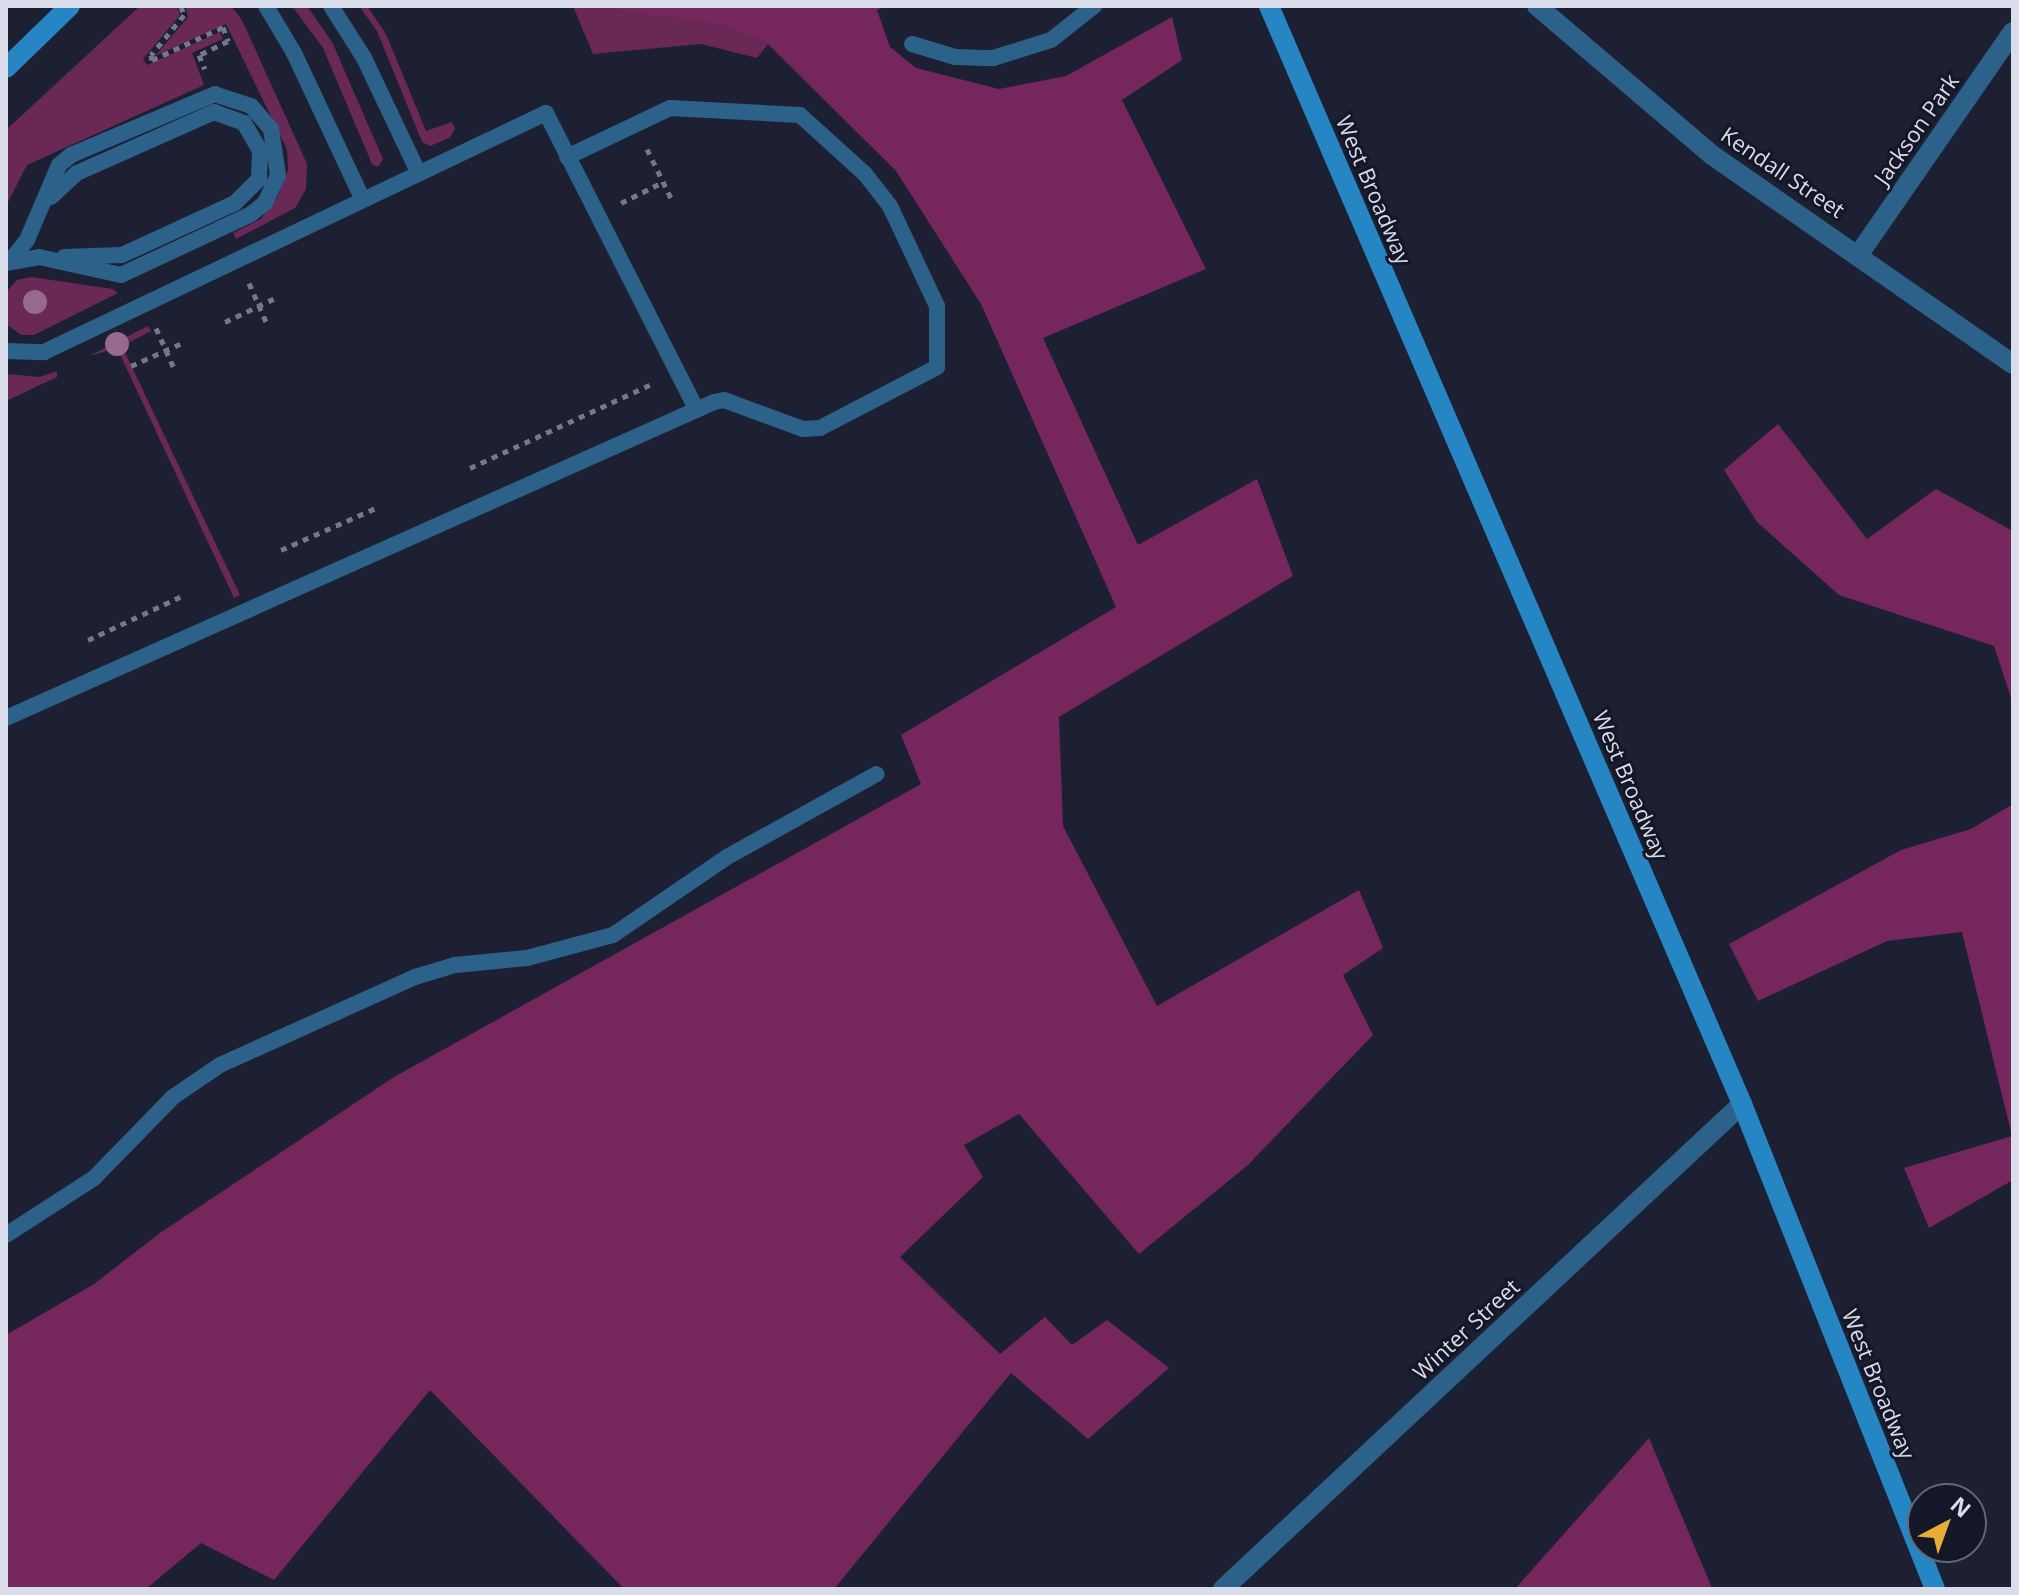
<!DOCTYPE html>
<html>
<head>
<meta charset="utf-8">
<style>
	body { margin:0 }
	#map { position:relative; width:2019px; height:1595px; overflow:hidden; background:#1d2032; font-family:"Open Sans",sans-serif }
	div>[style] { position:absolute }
	.green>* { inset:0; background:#692855 }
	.forest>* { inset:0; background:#74265d }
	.path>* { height:5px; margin-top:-2.5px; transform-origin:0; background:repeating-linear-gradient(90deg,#757888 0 6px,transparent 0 12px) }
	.service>* { height:16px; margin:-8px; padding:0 8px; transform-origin:8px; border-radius:8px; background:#2c6289 }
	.minor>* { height:20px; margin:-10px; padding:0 10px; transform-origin:10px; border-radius:10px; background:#2c6289 }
	.secondary>* { height:20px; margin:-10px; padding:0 10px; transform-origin:10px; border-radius:10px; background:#2686c4 }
	.trees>* { width:24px; height:24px; margin:-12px; border-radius:50%; background:#976890 }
	span { translate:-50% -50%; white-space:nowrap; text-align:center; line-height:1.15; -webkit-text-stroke:6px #131728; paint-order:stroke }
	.street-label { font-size:22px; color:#d9dce9 }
	.frame { position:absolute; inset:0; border:8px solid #d9dce9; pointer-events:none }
	.north { position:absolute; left:1907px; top:1483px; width:80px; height:80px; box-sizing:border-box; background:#131728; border:2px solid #626675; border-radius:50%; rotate:41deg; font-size:22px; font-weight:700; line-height:32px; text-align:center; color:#d9dce9 }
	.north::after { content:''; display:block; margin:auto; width:28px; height:36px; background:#e8ac37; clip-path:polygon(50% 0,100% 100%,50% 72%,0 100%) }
</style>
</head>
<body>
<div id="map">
	<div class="green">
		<div style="clip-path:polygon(140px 6px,177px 6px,180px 15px,143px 59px,147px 65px,220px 32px,223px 39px,192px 53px,204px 85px,27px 165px,6px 206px,6px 130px)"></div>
		<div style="clip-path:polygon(185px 6px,231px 6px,242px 20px,307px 164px,306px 189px,295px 208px,236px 239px,233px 233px,261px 219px,277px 198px,288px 170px,287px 149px,226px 24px,155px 56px,188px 17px)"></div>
		<div style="clip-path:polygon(292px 6px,307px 6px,332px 42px,383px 159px,378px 167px,372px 164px,323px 48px)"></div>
		<div style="clip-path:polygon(359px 6px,367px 6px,386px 34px,426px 131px,452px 122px,455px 129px,449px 138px,430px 146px,422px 142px,377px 31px)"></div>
		<div style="clip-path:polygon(573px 6px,613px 6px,722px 25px,768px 44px,757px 58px,701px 44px,593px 54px)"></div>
		<div style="clip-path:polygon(31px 277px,113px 289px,118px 293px,34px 335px,21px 335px,6px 324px,6px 292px,17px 280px)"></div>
		<div style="clip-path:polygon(148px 326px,151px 331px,122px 346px,240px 595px,234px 598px,117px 348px,89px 356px)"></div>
		<div style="clip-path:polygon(57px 371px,57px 377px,6px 401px,6px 374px,40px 377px)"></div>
	</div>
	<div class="forest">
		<div style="clip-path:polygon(886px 6px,877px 10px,890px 47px,916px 68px,999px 89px,1066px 76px,1172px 17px,1182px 60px,1122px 100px,1206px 269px,1043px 338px,1138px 545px,1257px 479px,1293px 576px,1059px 717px,1063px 826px,1157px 1006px,1359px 890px,1383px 948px,1343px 975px,1373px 1035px,1248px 1165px,1139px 1254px,1019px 1114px,964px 1145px,983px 1177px,900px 1257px,1000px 1354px,1045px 1317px,1072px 1345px,1107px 1320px,1169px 1368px,1088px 1439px,1011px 1373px,834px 1589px,624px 1589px,430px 1390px,274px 1580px,201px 1543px,146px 1589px,6px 1589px,6px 1335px,94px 1284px,160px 1233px,394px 1077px,921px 784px,901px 735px,1116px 607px,981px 304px,896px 171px,768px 44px,722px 25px,608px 8px)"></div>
		<div style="clip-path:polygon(1778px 424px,1867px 539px,1936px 489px,2013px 531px,2013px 751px,2011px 698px,1994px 646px,1839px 595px,1757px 522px,1724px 470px)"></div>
		<div style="clip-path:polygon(2013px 804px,2013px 1180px,1929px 1228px,1904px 1168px,2012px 1136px,1962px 932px,1887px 941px,1758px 1001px,1729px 944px,1901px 850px,1971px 829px)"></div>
		<div style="clip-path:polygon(1649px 1438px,1712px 1588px,1515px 1589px)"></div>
	</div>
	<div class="path">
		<div style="left:181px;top:6px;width:9px;rotate:72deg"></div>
		<div style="left:184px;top:15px;width:52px;rotate:129.5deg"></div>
		<div style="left:151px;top:55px;width:5px;rotate:79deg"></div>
		<div style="left:152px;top:60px;width:78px;rotate:-24.9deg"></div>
		<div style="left:223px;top:27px;width:15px;rotate:70deg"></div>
		<div style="left:228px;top:41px;width:32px;rotate:154deg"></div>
		<div style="left:199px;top:55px;width:15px;rotate:67deg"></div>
		<div style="left:647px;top:149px;width:55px;rotate:63.9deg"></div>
		<div style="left:621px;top:203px;width:47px;rotate:-26.6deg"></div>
		<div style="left:249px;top:283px;width:47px;rotate:66.2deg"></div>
		<div style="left:225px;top:322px;width:55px;rotate:-25.6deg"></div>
		<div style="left:156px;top:328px;width:44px;rotate:65.8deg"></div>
		<div style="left:131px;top:366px;width:56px;rotate:-24.3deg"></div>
		<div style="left:470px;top:468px;width:203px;rotate:-24.8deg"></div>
		<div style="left:281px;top:550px;width:104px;rotate:-23.9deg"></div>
		<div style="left:88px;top:640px;width:102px;rotate:-25.1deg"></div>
	</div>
	<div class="service">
		<div style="left:266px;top:6px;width:55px;rotate:59.2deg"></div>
		<div style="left:294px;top:53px;width:162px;rotate:64.9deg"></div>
		<div style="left:331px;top:6px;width:62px;rotate:57.6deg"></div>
		<div style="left:364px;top:58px;width:128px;rotate:64.6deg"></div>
		<div style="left:912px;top:44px;width:45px;rotate:16.8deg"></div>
		<div style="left:955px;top:57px;width:38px;rotate:2deg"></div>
		<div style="left:993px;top:58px;width:61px;rotate:-17.2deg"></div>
		<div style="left:1051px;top:40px;width:55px;rotate:-38.3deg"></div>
		<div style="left:51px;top:197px;width:35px;rotate:-43deg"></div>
		<div style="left:77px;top:173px;width:150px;rotate:-24deg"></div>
		<div style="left:214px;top:112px;width:32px;rotate:20deg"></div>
		<div style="left:244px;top:123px;width:32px;rotate:60deg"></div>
		<div style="left:260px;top:151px;width:28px;rotate:92deg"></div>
		<div style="left:259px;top:179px;width:34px;rotate:135deg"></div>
		<div style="left:235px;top:203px;width:124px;rotate:155.3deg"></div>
		<div style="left:122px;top:255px;width:58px;rotate:178deg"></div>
		<div style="left:6px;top:263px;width:34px;rotate:-10deg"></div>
		<div style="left:39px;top:257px;width:84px;rotate:12.4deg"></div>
		<div style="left:121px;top:275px;width:144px;rotate:-25.1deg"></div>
		<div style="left:251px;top:214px;width:18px;rotate:-38deg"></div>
		<div style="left:265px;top:203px;width:31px;rotate:-65deg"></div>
		<div style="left:278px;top:175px;width:47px;rotate:-98.7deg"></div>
		<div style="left:271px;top:129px;width:30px;rotate:-131deg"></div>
		<div style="left:251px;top:106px;width:38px;rotate:-162deg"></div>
		<div style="left:215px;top:94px;width:156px;rotate:157deg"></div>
		<div style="left:71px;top:155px;width:16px;rotate:140deg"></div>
		<div style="left:59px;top:165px;width:82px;rotate:113.1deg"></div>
		<div style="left:27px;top:240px;width:26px;rotate:129deg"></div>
		<div style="left:6px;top:351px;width:38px;rotate:2deg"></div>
		<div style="left:44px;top:352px;width:556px;rotate:-25.46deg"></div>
		<div style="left:546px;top:113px;width:333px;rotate:63.1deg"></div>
		<div style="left:6px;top:718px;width:775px;rotate:-24.05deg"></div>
		<div style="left:714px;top:402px;width:10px;rotate:-11deg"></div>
		<div style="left:724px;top:400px;width:84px;rotate:20.2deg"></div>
		<div style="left:803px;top:429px;width:17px;rotate:-3deg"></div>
		<div style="left:820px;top:428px;width:132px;rotate:-27.5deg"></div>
		<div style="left:937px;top:367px;width:61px;rotate:-90deg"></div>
		<div style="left:937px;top:306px;width:110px;rotate:-115.2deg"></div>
		<div style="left:890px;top:206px;width:41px;rotate:-128deg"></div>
		<div style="left:865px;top:174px;width:88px;rotate:-137.8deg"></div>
		<div style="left:800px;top:115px;width:130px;rotate:-176.9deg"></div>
		<div style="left:670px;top:108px;width:114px;rotate:154.6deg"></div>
		<div style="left:6px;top:1235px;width:105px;rotate:-32.9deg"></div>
		<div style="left:94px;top:1178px;width:113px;rotate:-45.7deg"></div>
		<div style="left:173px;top:1097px;width:57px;rotate:-34.2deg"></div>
		<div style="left:220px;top:1065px;width:214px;rotate:-24.3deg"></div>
		<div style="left:415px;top:977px;width:42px;rotate:-16.7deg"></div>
		<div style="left:455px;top:965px;width:72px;rotate:-5.6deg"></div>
		<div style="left:527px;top:958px;width:89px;rotate:-15deg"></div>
		<div style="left:613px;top:935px;width:138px;rotate:-34.4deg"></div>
		<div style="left:727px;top:857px;width:171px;rotate:-29deg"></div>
	</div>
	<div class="minor">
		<div style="left:1537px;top:6px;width:230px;rotate:40.4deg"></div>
		<div style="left:1712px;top:155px;width:366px;rotate:34.8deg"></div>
		<div style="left:1859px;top:254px;width:270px;rotate:-55.3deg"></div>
		<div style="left:1223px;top:1589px;width:710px;rotate:-43.06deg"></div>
	</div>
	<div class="secondary">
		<div style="left:1269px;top:6px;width:1196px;rotate:66.69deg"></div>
		<div style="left:1742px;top:1104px;width:522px;rotate:68.3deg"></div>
		<div style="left:6px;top:68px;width:89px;rotate:-44.1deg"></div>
	</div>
	<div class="trees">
		<div style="left:35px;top:302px"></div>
		<div style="left:117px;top:344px"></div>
	</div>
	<div class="street-label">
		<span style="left:1916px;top:129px;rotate:-55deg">Jackson Park</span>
		<span style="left:1783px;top:172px;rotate:34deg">Kendall Street</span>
		<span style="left:1374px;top:190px;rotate:67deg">West Broadway</span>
		<span style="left:1631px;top:785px;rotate:67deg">West Broadway</span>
		<span style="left:1466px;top:1329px;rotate:-43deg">Winter Street</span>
		<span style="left:1879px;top:1384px;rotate:68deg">West Broadway</span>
	</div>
	<div class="frame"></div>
	<div class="north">N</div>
</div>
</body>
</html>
